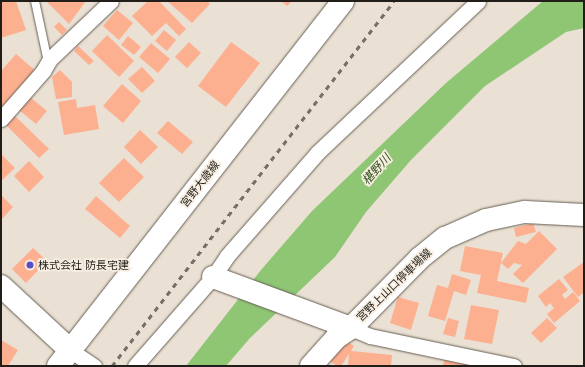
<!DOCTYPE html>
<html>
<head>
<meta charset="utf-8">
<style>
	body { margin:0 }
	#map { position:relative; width:585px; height:367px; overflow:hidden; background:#eae0d4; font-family:"DM Sans","Noto Sans JP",sans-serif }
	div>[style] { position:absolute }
	.water>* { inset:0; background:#8fc674 }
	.building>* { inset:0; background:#fcb090 }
	.roads { filter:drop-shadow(0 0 1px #665e53) drop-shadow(0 0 1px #665e53) }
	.lane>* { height:8px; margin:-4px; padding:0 4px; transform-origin:4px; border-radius:4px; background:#fff }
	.street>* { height:15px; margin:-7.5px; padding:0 7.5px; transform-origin:7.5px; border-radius:7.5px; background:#fff }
	.secondary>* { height:22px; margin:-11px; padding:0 11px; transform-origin:11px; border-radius:11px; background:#fff }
	.rail>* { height:3px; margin-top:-1.5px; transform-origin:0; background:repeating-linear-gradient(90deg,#767068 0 5px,transparent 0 10px) }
	.dots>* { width:11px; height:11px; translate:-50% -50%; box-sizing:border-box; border:2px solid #f7eee1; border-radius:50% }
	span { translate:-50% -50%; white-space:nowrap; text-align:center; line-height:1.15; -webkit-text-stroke:3.5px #f7eee1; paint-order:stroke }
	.street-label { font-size:11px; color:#211e19 }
	.poi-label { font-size:11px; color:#211e19 }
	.left { translate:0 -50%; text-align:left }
	.water-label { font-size:12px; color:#2d5019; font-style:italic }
	.frame { position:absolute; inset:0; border:2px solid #211e19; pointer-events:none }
</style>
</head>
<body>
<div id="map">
	<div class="water">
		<div style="clip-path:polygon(543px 1px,584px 1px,584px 28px,566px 32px,485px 86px,411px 160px,366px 212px,335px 257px,250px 338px,226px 366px,186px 366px,261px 270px,312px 211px,446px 83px)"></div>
	</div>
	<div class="building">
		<div style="clip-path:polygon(1px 1px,16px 1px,26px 30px,1px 38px)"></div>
		<div style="clip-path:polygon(46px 1px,86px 1px,69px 24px)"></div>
		<div style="clip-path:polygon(148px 1px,159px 1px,186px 29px,179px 36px,166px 23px,152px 36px,132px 16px)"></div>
		<div style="clip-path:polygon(167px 1px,207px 1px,210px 4px,192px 23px)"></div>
		<div style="clip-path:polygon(281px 1px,292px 1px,287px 6px)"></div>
		<div style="clip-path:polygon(117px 10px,133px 23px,119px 40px,103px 26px)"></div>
		<div style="clip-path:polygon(59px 22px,67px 30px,62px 35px,54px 27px)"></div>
		<div style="clip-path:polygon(164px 30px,176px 40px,167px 51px,155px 41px)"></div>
		<div style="clip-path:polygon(107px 35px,134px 61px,119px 77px,92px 51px)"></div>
		<div style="clip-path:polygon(128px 36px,141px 47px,134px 55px,121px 45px)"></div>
		<div style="clip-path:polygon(189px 42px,201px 53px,187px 68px,175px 57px)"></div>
		<div style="clip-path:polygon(231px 42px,260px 63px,226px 107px,198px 86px)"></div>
		<div style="clip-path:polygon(151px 43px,170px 59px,158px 73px,139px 57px)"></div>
		<div style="clip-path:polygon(78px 46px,94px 61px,89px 65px,74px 51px)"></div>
		<div style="clip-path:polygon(16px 54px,37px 72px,1px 113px,1px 71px)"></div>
		<div style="clip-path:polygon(142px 67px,155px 81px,142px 93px,128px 79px)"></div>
		<div style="clip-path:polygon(60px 70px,72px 82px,72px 97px,56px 99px,52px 77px)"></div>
		<div style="clip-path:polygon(122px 84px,141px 101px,123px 123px,103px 106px)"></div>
		<div style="clip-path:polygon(30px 97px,47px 111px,36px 124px,19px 110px)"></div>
		<div style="clip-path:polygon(76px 99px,77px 108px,95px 105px,99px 129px,64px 135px,58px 102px)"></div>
		<div style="clip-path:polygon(14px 115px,49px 149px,39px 158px,5px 124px)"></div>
		<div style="clip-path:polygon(168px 121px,193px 142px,182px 154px,157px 133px)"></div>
		<div style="clip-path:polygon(140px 130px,158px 147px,141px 164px,124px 147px)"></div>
		<div style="clip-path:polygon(1px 154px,15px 168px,1px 181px)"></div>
		<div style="clip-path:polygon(124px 158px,144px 177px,119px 202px,99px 183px)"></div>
		<div style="clip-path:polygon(29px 161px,44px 177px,29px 192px,14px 176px)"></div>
		<div style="clip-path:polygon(1px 195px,13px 207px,1px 220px)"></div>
		<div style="clip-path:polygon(96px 196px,130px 226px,120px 238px,85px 209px)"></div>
		<div style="clip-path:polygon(533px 223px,536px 232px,516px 237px,514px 228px)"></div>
		<div style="clip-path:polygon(539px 231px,557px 249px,523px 283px,513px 274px,522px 265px,514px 263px,508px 269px,501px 263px,518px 241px,526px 244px)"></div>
		<div style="clip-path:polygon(465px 246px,503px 253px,497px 281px,529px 288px,526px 303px,477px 293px,481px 275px,460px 271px)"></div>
		<div style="clip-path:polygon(33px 248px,47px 261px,26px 283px,12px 269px)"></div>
		<div style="clip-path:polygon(584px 262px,584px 292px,578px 297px,563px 277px)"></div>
		<div style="clip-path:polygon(452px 274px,471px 280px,466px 295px,454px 291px,445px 321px,428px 316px,437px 285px,448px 288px)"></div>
		<div style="clip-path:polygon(559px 279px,568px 290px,562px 295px,565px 299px,573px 292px,580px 301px,554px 323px,547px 314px,554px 308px,550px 303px,546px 307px,538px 296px)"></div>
		<div style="clip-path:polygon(398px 297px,419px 303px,411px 330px,390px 323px)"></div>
		<div style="clip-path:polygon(471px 305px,499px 310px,492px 344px,464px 339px)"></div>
		<div style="clip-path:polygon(448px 318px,459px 321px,455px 337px,443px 334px)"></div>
		<div style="clip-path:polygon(547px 318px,557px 328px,541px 343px,531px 333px)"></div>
		<div style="clip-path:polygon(341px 338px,354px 346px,351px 351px,392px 355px,391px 366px,348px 366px,349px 354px,341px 366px,337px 366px,327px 359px)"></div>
		<div style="clip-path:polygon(1px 340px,18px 350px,8px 366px,1px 366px)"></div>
		<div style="clip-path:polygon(444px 360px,473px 365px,473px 366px,443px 366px)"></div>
	</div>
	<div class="roads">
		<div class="lane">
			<div style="left:35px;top:1px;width:62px;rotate:78deg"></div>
		</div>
		<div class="street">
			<div style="left:1px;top:119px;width:64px;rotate:-48.8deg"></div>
			<div style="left:43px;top:71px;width:14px;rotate:-60deg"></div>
			<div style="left:50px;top:59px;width:84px;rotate:-43.6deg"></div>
			<div style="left:351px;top:328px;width:21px;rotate:23deg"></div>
			<div style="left:370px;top:336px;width:147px;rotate:11.8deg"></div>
			<div style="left:70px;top:350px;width:29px;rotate:34deg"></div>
			<div style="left:135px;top:366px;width:118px;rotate:-48.8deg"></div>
			<div style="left:213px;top:277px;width:25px;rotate:-56deg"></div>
			<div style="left:227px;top:256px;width:138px;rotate:-48.8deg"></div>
			<div style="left:318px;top:152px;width:220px;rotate:-43.3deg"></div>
		</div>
		<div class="secondary">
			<div style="left:213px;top:277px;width:147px;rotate:20.3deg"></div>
			<div style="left:1px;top:286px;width:94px;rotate:42.8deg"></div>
			<div style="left:58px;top:366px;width:463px;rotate:-52deg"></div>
			<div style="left:311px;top:366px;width:38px;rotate:-48deg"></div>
			<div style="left:336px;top:338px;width:18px;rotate:-34deg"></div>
			<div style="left:351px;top:328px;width:98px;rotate:-45.4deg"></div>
			<div style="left:420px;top:258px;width:32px;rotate:-39deg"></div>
			<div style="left:445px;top:238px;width:45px;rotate:-23.7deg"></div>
			<div style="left:486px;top:220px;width:40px;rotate:-12deg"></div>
			<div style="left:525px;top:212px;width:59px;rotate:2.9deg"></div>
		</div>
	</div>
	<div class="rail">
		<div style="left:112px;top:366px;width:461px;rotate:-52.3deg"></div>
	</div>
	<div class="dots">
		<div style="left:30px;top:265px;background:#594ec6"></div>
	</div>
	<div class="street-label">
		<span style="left:200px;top:184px;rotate:-52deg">宮野大歳線</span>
		<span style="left:394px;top:285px;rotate:-44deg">宮野上山口停車場線</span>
	</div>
	<div class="poi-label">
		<span class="left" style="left:38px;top:265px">株式会社 防長宅建</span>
	</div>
	<div class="water-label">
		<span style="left:377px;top:170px;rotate:-48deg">椹野川</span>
	</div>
	<div class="frame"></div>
</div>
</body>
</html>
